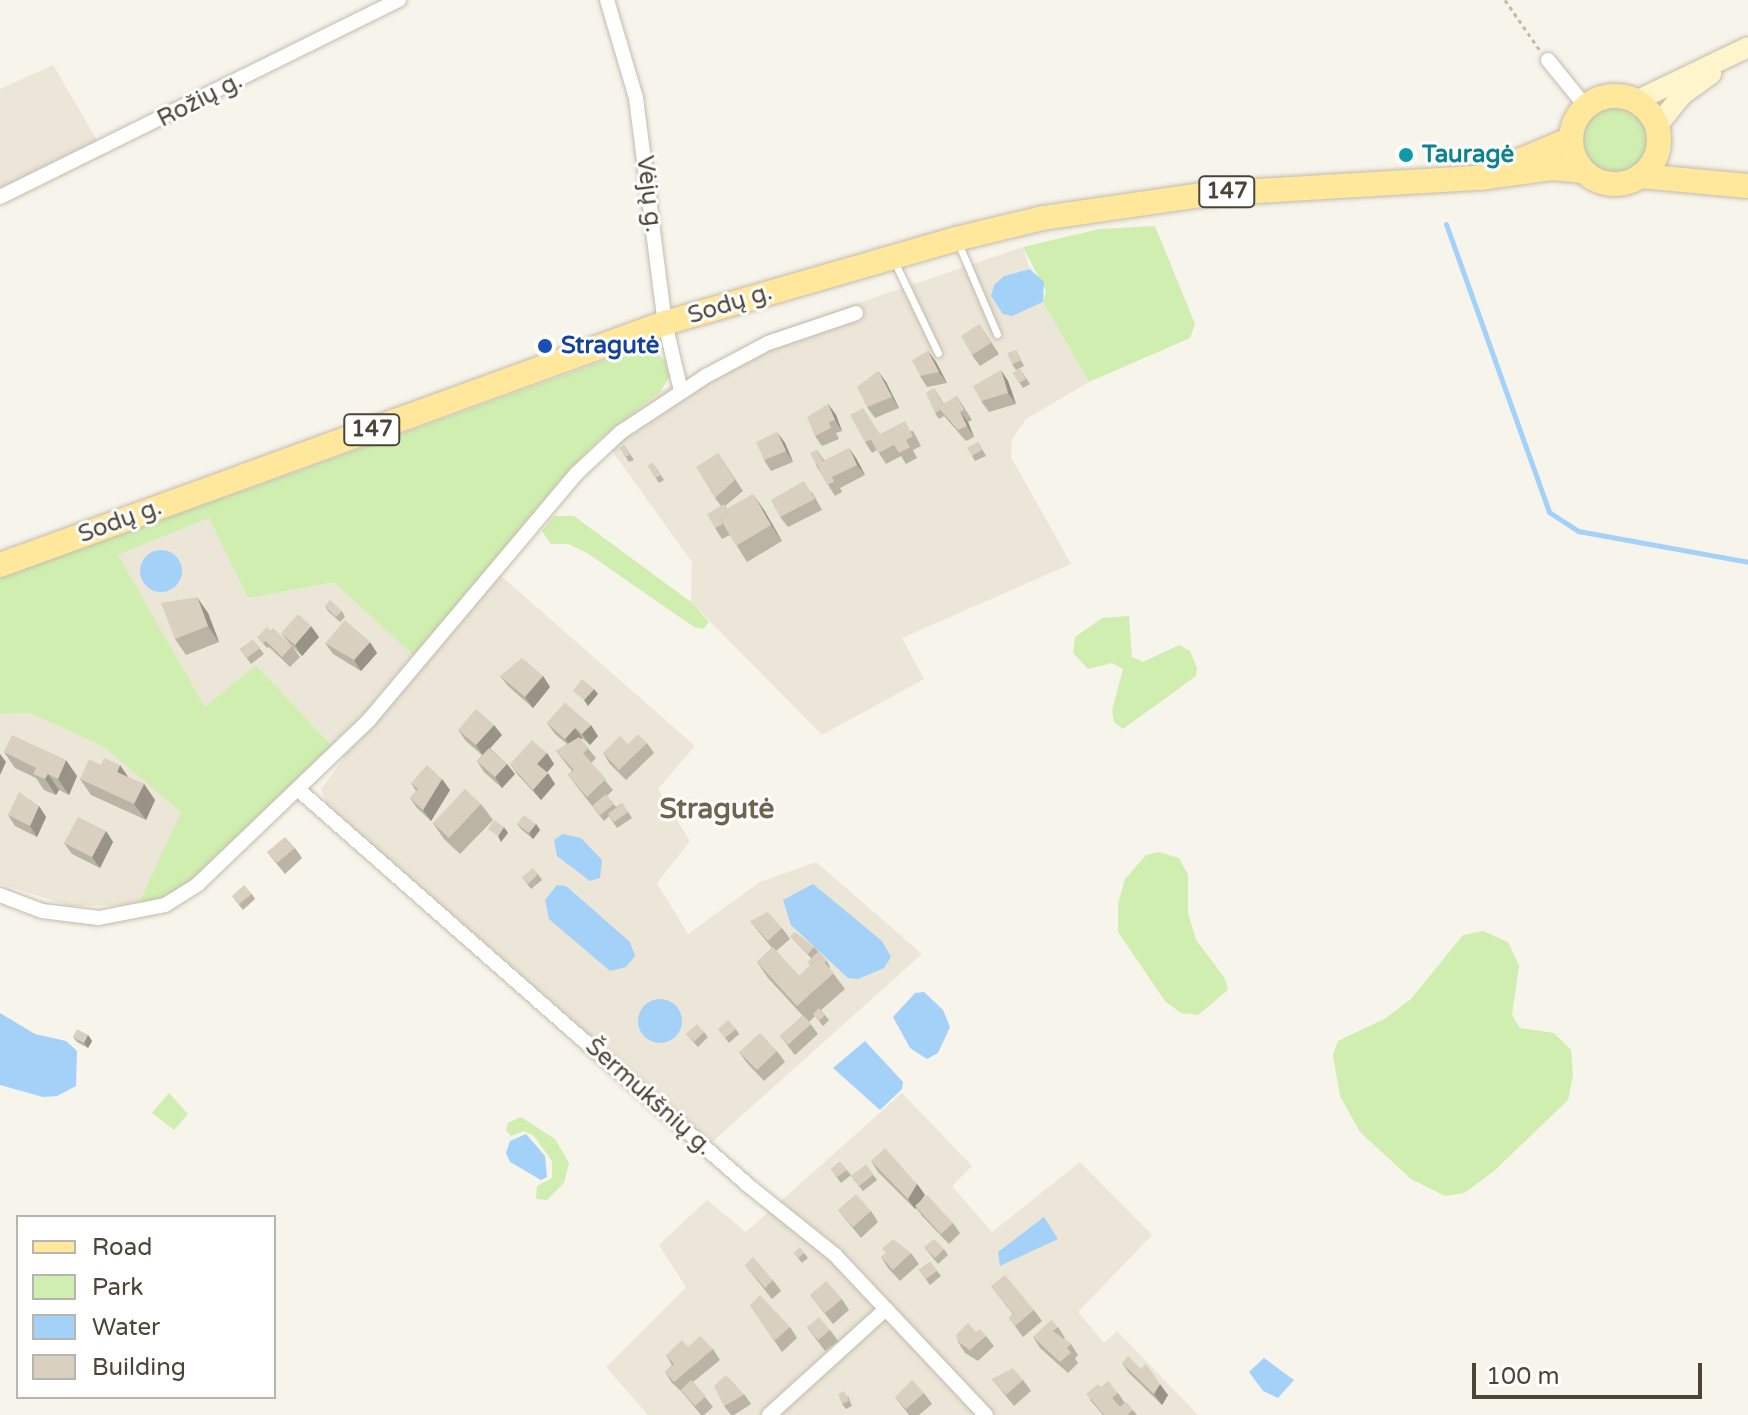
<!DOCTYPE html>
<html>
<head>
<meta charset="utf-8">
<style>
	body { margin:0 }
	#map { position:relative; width:1748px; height:1415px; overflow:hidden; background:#f7f4eb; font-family:"Varela Round",sans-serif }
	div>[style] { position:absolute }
	.residential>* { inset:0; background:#ebe6d8 }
	.green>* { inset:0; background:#cfeeb0 }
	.round { border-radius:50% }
	.water>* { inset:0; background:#a3d1f8 }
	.stream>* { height:5px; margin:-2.5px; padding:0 2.5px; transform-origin:2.5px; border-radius:2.5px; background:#a3d1f8 }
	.path>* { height:3px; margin-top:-1.5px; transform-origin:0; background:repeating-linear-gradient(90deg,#c7ba9c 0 4px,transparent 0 8px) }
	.roads { filter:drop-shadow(0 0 2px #c3bcac) drop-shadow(0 0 2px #c3bcac) }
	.lane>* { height:7px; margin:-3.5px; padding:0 3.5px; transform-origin:3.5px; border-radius:3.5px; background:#fff }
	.street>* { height:14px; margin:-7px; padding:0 7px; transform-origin:7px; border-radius:7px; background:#fff }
	.secondary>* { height:20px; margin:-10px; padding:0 10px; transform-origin:10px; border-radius:10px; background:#fff5cd }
	.primary>* { height:24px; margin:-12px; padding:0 12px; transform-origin:12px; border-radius:12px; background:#ffe89c }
	.primary>.ring { margin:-12px; padding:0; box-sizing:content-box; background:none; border:24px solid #ffe89c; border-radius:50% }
	.wall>* { inset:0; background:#bbb3a4 }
	.shaded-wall>* { inset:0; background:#999286 }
	.building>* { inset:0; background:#dad0bf }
	.dots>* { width:22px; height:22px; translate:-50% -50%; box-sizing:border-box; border:4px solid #fff; border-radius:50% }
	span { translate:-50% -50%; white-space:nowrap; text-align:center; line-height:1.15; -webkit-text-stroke:6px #fff; paint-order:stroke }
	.shield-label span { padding:2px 6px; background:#fff; border:2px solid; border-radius:6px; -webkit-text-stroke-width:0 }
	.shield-label { font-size:22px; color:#4c4537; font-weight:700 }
	.street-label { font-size:24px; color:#4c4537 }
	.culture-label { font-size:24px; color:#0d838f; font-weight:700 }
	.left { translate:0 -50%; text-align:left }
	.transit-label { font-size:24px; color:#164399; font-weight:700 }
	.quarter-label { font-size:28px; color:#70644d; font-weight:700 }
	.legend { position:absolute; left:16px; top:1215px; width:260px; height:184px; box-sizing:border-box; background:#fff; border:2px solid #b7b5af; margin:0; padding:10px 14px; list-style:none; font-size:24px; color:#4c4537 }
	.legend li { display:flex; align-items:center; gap:16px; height:40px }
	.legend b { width:40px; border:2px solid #b7b5af }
	.scale { position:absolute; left:1472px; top:1363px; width:230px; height:36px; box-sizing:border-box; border:4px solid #4c4537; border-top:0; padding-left:10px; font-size:24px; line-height:28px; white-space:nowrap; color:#4c4537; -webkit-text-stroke:6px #fff; paint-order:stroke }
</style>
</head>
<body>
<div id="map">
	<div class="residential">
		<div style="clip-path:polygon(53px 65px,105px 154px,0 203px,0 89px)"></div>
		<div style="clip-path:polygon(1023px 247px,1030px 269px,1004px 276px,1012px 316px,1043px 302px,1089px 382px,1026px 419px,1012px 439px,1011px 457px,1071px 564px,902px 638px,924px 679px,822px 735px,691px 602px,692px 562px,602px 437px,660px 392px,770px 333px)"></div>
		<div style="clip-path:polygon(209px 518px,248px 598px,334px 582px,417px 659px,492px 568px,695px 746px,658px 789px,690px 841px,657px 883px,688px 934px,760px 882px,816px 862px,922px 954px,712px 1142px,327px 806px,321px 789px,344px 758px,256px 665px,205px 708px,118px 555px)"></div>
		<div style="clip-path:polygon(30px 713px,104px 747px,182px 812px,138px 905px,71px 906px,0 884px,0 714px)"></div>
		<div style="clip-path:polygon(902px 1093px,972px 1166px,952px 1186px,992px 1232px,1080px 1162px,1152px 1235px,1078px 1312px,1104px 1343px,1117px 1331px,1198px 1415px,986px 1415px,980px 1408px,972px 1415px,648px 1415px,606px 1367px,686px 1287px,659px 1245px,707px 1200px,746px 1232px)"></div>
	</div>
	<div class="green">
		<div class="round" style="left:1580px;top:106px;width:68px;height:68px"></div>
		<div style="clip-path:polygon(1155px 226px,1195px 324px,1190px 338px,1089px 382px,1043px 302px,1046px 291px,1023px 247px,1099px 229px)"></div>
		<div style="clip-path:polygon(648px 345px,665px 361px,670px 376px,660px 392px,602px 437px,560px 480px,417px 659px,334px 582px,248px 598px,209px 518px,118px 555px,205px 707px,256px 665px,335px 749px,200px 874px,169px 896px,138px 905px,181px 812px,104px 747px,30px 713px,0 714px,0 578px)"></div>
		<div style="clip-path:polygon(554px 516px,574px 516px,691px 602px,709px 622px,703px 629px,694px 627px,587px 553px,568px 544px,551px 544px,542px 531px)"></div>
		<div style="clip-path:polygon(1129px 616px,1132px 657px,1143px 662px,1179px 645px,1190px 651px,1197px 668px,1196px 676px,1123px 729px,1114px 722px,1112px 710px,1123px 669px,1112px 663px,1088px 669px,1073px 653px,1075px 637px,1102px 618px)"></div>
		<div style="clip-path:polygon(1159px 852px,1179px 858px,1188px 875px,1188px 913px,1196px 940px,1224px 977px,1228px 990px,1198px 1015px,1181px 1013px,1165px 1001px,1118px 932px,1118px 904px,1125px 879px,1146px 855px)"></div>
		<div style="clip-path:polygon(1483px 931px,1508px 942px,1519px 966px,1512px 1015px,1520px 1028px,1554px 1033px,1571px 1050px,1573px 1075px,1568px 1100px,1493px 1172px,1464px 1193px,1445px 1196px,1411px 1179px,1360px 1132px,1340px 1096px,1333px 1055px,1338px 1041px,1386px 1018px,1411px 999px,1463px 935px)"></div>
		<div style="clip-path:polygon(169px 1093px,188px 1114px,174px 1130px,152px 1113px)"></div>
		<div style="clip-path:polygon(521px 1117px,555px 1139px,569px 1163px,564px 1183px,547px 1200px,536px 1199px,537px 1186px,552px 1178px,552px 1161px,534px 1136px,524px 1131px,511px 1136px,506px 1131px,508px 1123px)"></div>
	</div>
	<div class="water">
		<div style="clip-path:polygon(1030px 269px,1044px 282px,1043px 302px,1012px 316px,1003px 314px,991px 296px,994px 285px,1004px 276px)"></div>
		<div class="round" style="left:140px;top:550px;width:42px;height:42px"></div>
		<div style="clip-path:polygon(563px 834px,581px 838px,602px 860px,600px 878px,590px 881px,557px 856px,554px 840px)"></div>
		<div style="clip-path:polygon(813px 884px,882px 941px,891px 957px,884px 968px,858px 979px,848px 978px,791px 925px,783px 900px)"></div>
		<div style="clip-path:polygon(557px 885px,566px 886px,630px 942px,635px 956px,626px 967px,610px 971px,549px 919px,545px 900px)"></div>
		<div style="clip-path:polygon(924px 992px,943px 1010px,950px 1027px,938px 1053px,927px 1059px,910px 1048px,893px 1017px,915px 993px)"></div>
		<div class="round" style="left:638px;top:999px;width:44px;height:44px"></div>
		<div style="clip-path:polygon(0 1013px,35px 1034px,66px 1041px,77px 1051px,76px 1086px,57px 1096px,43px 1097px,0 1085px)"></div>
		<div style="clip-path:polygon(865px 1041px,903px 1082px,902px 1089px,880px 1110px,833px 1068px)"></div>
		<div style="clip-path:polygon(526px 1134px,545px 1156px,547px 1177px,541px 1180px,510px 1162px,506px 1153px,510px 1141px)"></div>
		<div style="clip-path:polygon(1044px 1217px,1058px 1239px,1000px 1266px,998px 1252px)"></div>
		<div style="clip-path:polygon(1264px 1358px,1294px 1380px,1278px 1398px,1263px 1391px,1249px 1372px)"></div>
	</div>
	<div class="stream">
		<div style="left:1446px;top:224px;width:306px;rotate:70.3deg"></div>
		<div style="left:1549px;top:512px;width:35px;rotate:33deg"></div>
		<div style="left:1578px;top:531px;width:173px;rotate:10.3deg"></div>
	</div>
	<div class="path">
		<div style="left:1505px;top:0;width:60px;rotate:55.2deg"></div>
	</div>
	<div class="roads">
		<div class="lane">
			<div style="left:959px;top:245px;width:97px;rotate:66.9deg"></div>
			<div style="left:894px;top:261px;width:102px;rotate:64.4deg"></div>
		</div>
		<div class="street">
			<div style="left:607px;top:0;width:102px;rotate:73.5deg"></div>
			<div style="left:636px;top:98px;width:227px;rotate:82.7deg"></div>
			<div style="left:665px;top:323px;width:70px;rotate:76.8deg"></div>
			<div style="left:1548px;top:60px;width:60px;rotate:51deg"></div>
			<div style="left:0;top:197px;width:445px;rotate:-26.3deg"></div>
			<div style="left:300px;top:791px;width:598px;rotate:41.34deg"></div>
			<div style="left:749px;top:1186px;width:110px;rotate:38.7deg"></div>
			<div style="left:835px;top:1255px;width:220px;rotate:46.7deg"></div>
			<div style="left:0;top:895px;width:45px;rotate:20.9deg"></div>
			<div style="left:42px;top:911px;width:57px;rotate:7deg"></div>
			<div style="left:99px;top:918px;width:67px;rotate:-11.1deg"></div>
			<div style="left:165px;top:905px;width:39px;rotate:-32deg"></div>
			<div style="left:198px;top:884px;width:237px;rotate:-43.8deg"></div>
			<div style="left:369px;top:720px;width:322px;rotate:-49.9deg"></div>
			<div style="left:576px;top:474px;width:62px;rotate:-43deg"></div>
			<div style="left:621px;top:432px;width:102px;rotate:-33.4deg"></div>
			<div style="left:706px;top:376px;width:70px;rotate:-28deg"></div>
			<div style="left:768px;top:343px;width:93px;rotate:-18.8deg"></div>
			<div style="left:769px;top:1415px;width:158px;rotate:-42.2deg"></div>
		</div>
		<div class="secondary">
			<div style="left:1636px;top:101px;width:124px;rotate:-25.7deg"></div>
			<div style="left:1657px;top:126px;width:40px;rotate:-51deg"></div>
			<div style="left:1682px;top:95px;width:36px;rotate:-36deg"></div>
		</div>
		<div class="primary">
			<div class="ring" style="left:1571px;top:96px;width:64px;height:64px"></div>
			<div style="left:1514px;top:163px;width:62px;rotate:-22.8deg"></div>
			<div style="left:1640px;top:176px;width:108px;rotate:5.3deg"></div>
			<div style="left:0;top:565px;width:708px;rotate:-20deg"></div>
			<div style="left:665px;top:323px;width:303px;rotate:-16.1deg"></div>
			<div style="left:956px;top:239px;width:89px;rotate:-13.6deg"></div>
			<div style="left:1043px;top:218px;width:166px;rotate:-8.3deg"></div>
			<div style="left:1207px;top:194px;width:273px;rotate:-3.4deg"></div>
			<div style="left:1480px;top:178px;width:74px;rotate:-7.8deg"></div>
			<div style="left:1553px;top:168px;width:30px;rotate:6deg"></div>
		</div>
	</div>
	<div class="wall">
		<div style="clip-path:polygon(979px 324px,999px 354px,980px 366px,972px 355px)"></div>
		<div style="clip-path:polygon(1016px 350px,1024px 366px,1016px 370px,1012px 364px)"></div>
		<div style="clip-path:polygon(928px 351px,936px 362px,947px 383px,927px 387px,920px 376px)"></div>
		<div style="clip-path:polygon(1020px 369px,1030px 384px,1023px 388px,1013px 373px)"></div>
		<div style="clip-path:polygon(1008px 381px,1016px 404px,989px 412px,981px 401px)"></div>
		<div style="clip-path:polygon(886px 382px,899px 408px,875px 418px,867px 407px)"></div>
		<div style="clip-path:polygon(934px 388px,944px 404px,957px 396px,972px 420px,968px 422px,974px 437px,966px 441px,944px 416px,939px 419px,935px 413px)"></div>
		<div style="clip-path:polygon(828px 404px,836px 415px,842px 431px,836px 433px,839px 439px,822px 446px,815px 436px)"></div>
		<div style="clip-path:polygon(913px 431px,921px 446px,913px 450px,917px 458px,906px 464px,901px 456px,886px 464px,877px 450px,872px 453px,865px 442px,881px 434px)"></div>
		<div style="clip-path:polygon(978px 442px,986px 456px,975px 461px,972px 456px)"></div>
		<div style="clip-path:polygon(785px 443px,793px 462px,771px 471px,764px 460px)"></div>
		<div style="clip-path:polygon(624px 445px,634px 460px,629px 462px,620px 448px)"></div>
		<div style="clip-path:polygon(817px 450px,824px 460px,856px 458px,865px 475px,840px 488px,842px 492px,835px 496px,816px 465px)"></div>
		<div style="clip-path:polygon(718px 453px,743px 491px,725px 506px,727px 509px,764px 510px,782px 541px,747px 562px,730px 535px,722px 539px,715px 528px,721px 506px,715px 498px)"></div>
		<div style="clip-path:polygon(653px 463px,664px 480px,659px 483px,648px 466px)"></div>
		<div style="clip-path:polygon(812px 492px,822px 510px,788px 527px,780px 517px)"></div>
		<div style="clip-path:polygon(325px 606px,342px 611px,345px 617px,340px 622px,328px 611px)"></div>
		<div style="clip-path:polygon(208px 613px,219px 642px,186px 655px,175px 639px)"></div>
		<div style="clip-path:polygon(271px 631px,292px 646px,300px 657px,290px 667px,269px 647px,267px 648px,257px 637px)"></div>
		<div style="clip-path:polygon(281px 633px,319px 637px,302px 656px,289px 643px)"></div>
		<div style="clip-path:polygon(253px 640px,264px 654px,251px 664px,240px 649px)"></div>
		<div style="clip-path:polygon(325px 643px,377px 653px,361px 671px,333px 654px)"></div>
		<div style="clip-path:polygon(500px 676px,543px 676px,550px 687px,533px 708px,508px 686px)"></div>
		<div style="clip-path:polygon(565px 703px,598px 736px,590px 745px,582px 738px,581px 740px,596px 758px,591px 763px,613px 790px,607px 796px,616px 807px,622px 803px,632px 818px,617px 828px,609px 816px,604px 821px,596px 811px,568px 775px,572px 771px,556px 751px,567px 744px,555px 734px,547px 723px)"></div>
		<div style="clip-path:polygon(458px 730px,502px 735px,490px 748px,507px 764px,515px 774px,502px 788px,484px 772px,477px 761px,482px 755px,466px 741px)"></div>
		<div style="clip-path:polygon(647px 743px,654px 753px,626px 780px,610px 764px,603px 753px,628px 744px)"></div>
		<div style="clip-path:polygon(4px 752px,77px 776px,69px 795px,59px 790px,56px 795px,44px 790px,36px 778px,15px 768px)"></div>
		<div style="clip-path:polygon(547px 753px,554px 764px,547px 772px,555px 784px,541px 800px,518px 775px,510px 764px)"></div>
		<div style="clip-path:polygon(129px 778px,144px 784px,155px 800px,146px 820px,91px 795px,80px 779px)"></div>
		<div style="clip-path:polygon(442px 779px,450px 790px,431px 821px,417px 808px,410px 798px,416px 791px,411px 783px)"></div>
		<div style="clip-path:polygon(481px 804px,493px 820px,460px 854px,444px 839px,433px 823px)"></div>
		<div style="clip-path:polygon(39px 806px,46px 817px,37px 837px,15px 826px,8px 815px)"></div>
		<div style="clip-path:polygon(517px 824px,536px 824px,540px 830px,533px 839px,521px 829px)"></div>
		<div style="clip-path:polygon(106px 831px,113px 842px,100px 868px,72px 854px,64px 843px)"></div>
		<div style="clip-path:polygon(295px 848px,302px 858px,285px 874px,267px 852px)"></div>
		<div style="clip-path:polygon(538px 874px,542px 880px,531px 889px,522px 877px)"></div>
		<div style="clip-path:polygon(252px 894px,255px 899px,243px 910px,232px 896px)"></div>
		<div style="clip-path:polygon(750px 921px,782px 928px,790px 939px,776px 951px,799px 976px,810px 966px,811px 958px,790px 936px,814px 947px,827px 961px,830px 967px,829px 968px,845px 989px,821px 1010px,829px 1020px,823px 1026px,815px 1016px,809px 1022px,818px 1034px,795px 1055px,780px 1036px,803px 1016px,768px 978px,757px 962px,772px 948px)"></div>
		<div style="clip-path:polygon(718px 1029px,736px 1029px,739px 1034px,729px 1043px)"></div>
		<div style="clip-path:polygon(704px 1032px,708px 1037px,698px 1047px,686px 1034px)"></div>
		<div style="clip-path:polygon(88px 1035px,92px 1041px,88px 1048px,77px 1042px,73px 1037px)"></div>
		<div style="clip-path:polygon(777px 1051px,785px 1062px,764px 1081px,747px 1063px,739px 1052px)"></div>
		<div style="clip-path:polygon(871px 1161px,917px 1184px,925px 1195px,920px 1201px,953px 1223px,960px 1233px,949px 1244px,923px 1217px,916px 1208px,915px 1209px,878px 1172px)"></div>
		<div style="clip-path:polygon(840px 1162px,851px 1175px,841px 1183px,831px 1169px)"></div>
		<div style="clip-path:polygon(866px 1165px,877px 1180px,863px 1191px,851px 1176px)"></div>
		<div style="clip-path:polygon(838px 1210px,871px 1211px,878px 1222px,861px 1238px)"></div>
		<div style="clip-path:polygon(924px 1247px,944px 1249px,948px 1255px,938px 1264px)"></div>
		<div style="clip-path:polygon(800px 1248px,808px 1258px,802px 1263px,794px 1253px)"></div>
		<div style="clip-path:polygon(911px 1253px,919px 1264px,900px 1281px,888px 1268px,881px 1257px)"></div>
		<div style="clip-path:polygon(930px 1262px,941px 1276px,930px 1285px,919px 1270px)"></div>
		<div style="clip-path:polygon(745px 1265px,773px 1280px,781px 1291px,772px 1299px)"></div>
		<div style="clip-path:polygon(991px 1286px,1034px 1310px,1042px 1321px,1023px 1337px,1009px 1318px,1013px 1314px)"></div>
		<div style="clip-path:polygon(810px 1295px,842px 1299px,849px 1310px,833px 1324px)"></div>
		<div style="clip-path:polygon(750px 1305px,790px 1327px,797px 1338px,782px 1352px)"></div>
		<div style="clip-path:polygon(807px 1327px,830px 1330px,838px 1341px,825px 1351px)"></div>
		<div style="clip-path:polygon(1058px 1327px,1065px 1338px,1064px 1339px,1071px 1344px,1078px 1355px,1075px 1358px,1078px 1363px,1068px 1373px,1040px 1348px,1033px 1337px)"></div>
		<div style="clip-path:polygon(986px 1336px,994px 1346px,978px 1361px,965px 1353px,958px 1342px)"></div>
		<div style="clip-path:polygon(688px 1347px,713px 1349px,720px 1360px,693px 1382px,713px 1407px,704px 1415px,701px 1415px,682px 1392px,672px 1383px,665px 1372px,672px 1365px,666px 1355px)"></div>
		<div style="clip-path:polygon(1122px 1363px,1141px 1369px,1168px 1395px,1162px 1405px,1129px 1373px)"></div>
		<div style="clip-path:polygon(992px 1379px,1023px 1380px,1031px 1391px,1014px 1406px)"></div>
		<div style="clip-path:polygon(1101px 1387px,1118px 1393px,1125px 1403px,1126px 1402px,1137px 1415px,1103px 1415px,1090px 1400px)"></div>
		<div style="clip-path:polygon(924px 1393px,932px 1404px,919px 1415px,909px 1415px,895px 1397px)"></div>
		<div style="clip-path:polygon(744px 1394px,751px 1404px,734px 1415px,731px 1415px,724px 1406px)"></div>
		<div style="clip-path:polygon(848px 1396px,852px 1406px,846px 1409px,842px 1404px)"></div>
	</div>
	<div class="shaded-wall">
		<div style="clip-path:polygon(928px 351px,936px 362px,947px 383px,939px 372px)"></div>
		<div style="clip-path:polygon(1001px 370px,1008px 381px,1016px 404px,1008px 393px)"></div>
		<div style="clip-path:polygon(878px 371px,886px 382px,899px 408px,892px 397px)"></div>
		<div style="clip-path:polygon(828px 404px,836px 415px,842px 431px,835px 420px)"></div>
		<div style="clip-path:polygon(960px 412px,968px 422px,974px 437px,967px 426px)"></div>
		<div style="clip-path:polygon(777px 432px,785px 443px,793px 462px,786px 451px)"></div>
		<div style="clip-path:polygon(849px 448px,856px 458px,865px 475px,857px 465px)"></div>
		<div style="clip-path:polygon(753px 494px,764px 510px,782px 541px,771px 525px)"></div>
		<div style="clip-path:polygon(197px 597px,208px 613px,219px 642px,208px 626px)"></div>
		<div style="clip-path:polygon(311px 626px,319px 637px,302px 656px,295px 645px)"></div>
		<div style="clip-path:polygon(370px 642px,377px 653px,361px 671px,354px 660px)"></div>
		<div style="clip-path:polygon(543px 676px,550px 687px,533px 708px,525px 697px)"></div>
		<div style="clip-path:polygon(594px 689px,598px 694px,588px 706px,584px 700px)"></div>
		<div style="clip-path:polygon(494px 725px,502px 735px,483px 756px,476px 745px)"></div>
		<div style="clip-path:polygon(591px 725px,598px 736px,590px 745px,582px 734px)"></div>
		<div style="clip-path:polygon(575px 728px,582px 738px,573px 749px,565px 739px)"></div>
		<div style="clip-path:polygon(547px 753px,554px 764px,545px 775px,537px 764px)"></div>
		<div style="clip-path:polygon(0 754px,6px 762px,0 775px)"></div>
		<div style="clip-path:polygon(66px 760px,77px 776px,69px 795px,58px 779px)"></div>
		<div style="clip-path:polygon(507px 764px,515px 774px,502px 788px,495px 777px)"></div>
		<div style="clip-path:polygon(120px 765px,131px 781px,117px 772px)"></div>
		<div style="clip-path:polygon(548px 773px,555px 784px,541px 800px,533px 790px)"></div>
		<div style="clip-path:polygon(48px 774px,59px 790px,56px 795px,45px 779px)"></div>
		<div style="clip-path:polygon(442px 779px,450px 790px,431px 821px,423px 810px)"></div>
		<div style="clip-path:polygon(144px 784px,155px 800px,146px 820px,134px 804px)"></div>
		<div style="clip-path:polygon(39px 806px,46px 817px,37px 837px,30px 826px)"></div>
		<div style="clip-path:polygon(536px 824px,540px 830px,533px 839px,529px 833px)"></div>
		<div style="clip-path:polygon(504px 827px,508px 833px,501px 842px,498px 836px)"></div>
		<div style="clip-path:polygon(106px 831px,113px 842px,100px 868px,92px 857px)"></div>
		<div style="clip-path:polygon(88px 1035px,92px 1041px,88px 1048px,84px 1043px)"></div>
		<div style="clip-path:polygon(917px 1184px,925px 1195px,915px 1209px,908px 1199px)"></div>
		<div style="clip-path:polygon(1160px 1384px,1168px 1395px,1162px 1405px,1154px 1394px)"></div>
	</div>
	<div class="building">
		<div style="clip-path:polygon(979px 324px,991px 343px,972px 355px,961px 336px)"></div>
		<div style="clip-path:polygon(1016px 350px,1021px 361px,1012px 364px,1007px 353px)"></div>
		<div style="clip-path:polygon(928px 351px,939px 372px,920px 376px,912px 360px)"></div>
		<div style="clip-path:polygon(1020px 369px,1026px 379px,1019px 383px,1013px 373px)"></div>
		<div style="clip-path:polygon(1001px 370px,1008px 393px,981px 401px,973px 386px)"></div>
		<div style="clip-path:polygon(878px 371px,892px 397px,867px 407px,857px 387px)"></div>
		<div style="clip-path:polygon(934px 388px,943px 404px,938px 407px,940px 410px,935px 413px,926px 393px)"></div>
		<div style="clip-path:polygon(957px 396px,964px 410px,960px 412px,967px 426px,958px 430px,938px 407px)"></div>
		<div style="clip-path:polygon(828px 404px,835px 420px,829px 422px,831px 428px,815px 436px,807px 417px)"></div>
		<div style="clip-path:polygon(863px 408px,880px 434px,905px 421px,913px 436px,906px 440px,910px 447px,899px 453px,894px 445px,878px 453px,871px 439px,865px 442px,850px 415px)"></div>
		<div style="clip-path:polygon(777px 432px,786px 451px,764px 460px,756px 442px)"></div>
		<div style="clip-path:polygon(978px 442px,982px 450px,972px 456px,967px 448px)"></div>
		<div style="clip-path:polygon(624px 445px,630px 455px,625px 457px,620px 448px)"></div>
		<div style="clip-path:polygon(849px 448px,857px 465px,832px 477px,834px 482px,827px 485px,817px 464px)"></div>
		<div style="clip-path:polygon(817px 450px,823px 461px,816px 465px,810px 453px)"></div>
		<div style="clip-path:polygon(718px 453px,735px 480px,715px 498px,696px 467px)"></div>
		<div style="clip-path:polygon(653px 463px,661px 475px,655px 478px,648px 466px)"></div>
		<div style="clip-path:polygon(804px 481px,815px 499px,780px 517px,771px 500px)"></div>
		<div style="clip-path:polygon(753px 494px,771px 525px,736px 546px,720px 518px,728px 513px,726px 509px)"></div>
		<div style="clip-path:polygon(724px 504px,728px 513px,720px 518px,723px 524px,715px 528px,707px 514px)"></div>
		<div style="clip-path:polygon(197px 597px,208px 626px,175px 639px,161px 603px)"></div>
		<div style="clip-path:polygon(330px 600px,342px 611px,336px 617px,325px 606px)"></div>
		<div style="clip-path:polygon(298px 614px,311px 626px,295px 645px,281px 633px)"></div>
		<div style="clip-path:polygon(345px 620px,370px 642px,354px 660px,325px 643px)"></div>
		<div style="clip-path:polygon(267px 627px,271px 631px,263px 638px,266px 641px,263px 643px,257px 637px)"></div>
		<div style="clip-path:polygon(273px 628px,292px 646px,282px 657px,263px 638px)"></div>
		<div style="clip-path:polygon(253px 640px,260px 648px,247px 658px,240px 649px)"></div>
		<div style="clip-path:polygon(522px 658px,543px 676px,525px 697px,500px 676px)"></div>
		<div style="clip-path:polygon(582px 679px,594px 689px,584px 700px,573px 691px)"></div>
		<div style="clip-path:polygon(565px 703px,591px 725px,582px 734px,575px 728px,565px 739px,547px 723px)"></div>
		<div style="clip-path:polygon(476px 709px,494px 725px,476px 745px,458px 730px)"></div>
		<div style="clip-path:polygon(638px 734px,647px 743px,619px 770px,603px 753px,620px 736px,628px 744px)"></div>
		<div style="clip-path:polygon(12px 735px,66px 760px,58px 779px,48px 774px,45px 779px,33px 774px,36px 768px,4px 752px)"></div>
		<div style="clip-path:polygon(579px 737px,589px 748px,583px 753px,606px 779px,587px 797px,568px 775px,574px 770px,556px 751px)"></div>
		<div style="clip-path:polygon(532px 740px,547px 753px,537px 764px,548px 773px,533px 790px,510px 764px)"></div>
		<div style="clip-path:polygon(489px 748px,507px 764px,495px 777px,477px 761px)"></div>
		<div style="clip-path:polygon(104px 758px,120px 765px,117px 772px,144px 784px,134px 804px,80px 779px,89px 759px,101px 765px)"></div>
		<div style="clip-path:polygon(427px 765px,442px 779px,423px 810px,410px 798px,418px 789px,411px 783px)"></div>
		<div style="clip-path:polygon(465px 789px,481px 804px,449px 838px,433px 823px)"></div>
		<div style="clip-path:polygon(19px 792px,39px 806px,30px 826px,8px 815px)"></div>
		<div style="clip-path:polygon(606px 794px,614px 804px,600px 815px,592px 806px)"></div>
		<div style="clip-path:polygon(622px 803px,628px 812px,614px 822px,608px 814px)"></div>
		<div style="clip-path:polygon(524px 815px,536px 824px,529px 833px,517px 824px)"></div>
		<div style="clip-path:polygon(78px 817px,106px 831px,92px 857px,64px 843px)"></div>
		<div style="clip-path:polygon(494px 820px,504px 827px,498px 836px,488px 829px)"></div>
		<div style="clip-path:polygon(285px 837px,295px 848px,277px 863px,267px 852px)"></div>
		<div style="clip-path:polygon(533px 868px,538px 874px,528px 884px,522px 877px)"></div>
		<div style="clip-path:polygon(244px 885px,252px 894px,239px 904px,232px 896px)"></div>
		<div style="clip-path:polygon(768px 912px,782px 928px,768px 941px,750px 921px)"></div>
		<div style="clip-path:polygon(795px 932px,814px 947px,808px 954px,790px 936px)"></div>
		<div style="clip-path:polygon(773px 947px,799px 976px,819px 957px,834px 973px,797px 1006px,757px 962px)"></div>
		<div style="clip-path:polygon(818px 952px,827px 961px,825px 963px,819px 957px,810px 965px,807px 962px)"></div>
		<div style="clip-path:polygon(819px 1008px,825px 1015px,819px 1021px,813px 1014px)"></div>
		<div style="clip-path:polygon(803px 1015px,811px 1024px,788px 1045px,780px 1036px)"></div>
		<div style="clip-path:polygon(728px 1020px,736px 1029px,725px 1038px,718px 1029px)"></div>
		<div style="clip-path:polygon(697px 1024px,704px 1032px,694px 1042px,686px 1034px)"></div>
		<div style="clip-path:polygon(77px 1029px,88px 1035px,84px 1043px,73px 1037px)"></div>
		<div style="clip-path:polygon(760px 1033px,777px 1051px,757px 1070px,739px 1052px)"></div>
		<div style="clip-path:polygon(885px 1148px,917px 1184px,908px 1199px,871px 1161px)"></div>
		<div style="clip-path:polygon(840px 1162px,847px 1170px,837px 1177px,831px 1169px)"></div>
		<div style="clip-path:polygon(866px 1165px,873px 1175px,859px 1186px,851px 1176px)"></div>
		<div style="clip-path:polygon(856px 1194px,871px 1211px,853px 1227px,838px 1210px)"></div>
		<div style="clip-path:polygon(927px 1195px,953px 1223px,941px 1234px,915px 1206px)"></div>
		<div style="clip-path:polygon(893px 1239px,911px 1253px,893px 1270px,881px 1257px,886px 1253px,882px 1249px)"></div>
		<div style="clip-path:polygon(934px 1239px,944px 1249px,935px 1258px,924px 1247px)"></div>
		<div style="clip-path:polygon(800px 1248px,804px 1253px,798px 1258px,794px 1253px)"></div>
		<div style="clip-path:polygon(753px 1257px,773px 1280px,765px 1288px,745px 1265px)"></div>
		<div style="clip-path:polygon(930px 1262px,937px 1271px,926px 1279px,919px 1270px)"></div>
		<div style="clip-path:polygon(1005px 1275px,1034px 1310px,1015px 1326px,1009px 1318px,1014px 1314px,991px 1286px)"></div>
		<div style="clip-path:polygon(826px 1281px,842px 1299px,825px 1313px,810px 1295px)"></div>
		<div style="clip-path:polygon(760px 1295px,790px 1327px,774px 1341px,750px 1305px)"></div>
		<div style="clip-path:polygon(819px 1317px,830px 1330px,818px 1340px,807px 1327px)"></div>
		<div style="clip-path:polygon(1051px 1320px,1058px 1327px,1053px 1331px,1071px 1344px,1067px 1348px,1071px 1353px,1060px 1362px,1033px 1337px)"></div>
		<div style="clip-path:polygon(968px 1323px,976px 1332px,980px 1329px,986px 1336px,970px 1350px,958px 1342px,956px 1335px)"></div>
		<div style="clip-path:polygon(700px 1336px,713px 1349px,674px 1382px,665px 1372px,674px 1364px,666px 1355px,682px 1340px,688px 1347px)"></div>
		<div style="clip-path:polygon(1128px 1356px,1141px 1369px,1146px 1364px,1160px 1384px,1154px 1394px,1122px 1363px)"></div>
		<div style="clip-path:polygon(1013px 1368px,1023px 1380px,1006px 1395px,992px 1379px)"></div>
		<div style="clip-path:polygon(726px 1375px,744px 1394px,724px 1406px,714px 1386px)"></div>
		<div style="clip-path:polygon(691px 1380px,706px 1396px,695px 1406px,681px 1390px)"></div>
		<div style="clip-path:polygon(912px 1380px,924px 1393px,906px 1409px,895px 1397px)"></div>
		<div style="clip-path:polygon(1108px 1381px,1118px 1393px,1112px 1398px,1120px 1407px,1126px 1402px,1133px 1410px,1128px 1414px,1128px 1415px,1104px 1415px,1089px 1397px)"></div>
		<div style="clip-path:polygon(1098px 1384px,1101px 1387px,1089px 1397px,1093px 1402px,1086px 1394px)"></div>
		<div style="clip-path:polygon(844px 1391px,849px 1401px,842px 1404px,838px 1394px)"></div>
	</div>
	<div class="dots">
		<div style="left:1406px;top:155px;background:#0f9aa8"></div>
		<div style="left:545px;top:346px;background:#1a4fb4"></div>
	</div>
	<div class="shield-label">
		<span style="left:1227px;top:192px">147</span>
		<span style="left:372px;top:430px">147</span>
	</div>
	<div class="street-label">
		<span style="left:200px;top:100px;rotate:-27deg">Rožių g.</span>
		<span style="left:649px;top:194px;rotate:83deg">Vėjų g.</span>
		<span style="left:730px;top:304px;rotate:-17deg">Sodų g.</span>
		<span style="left:120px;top:521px;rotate:-20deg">Sodų g.</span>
		<span style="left:649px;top:1097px;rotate:42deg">Šermukšnių g.</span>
	</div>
	<div class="culture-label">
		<span class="left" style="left:1422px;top:155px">Tauragė</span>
	</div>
	<div class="transit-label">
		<span class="left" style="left:561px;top:346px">Stragutė</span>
	</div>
	<div class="quarter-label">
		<span style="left:717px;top:809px">Stragutė</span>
	</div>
	<ul class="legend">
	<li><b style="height:10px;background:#ffe89c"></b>Road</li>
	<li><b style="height:22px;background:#cfeeb0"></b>Park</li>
	<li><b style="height:22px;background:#a3d1f8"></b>Water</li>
	<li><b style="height:22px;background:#dad0bf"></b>Building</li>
	</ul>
	<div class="scale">100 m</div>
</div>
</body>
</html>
